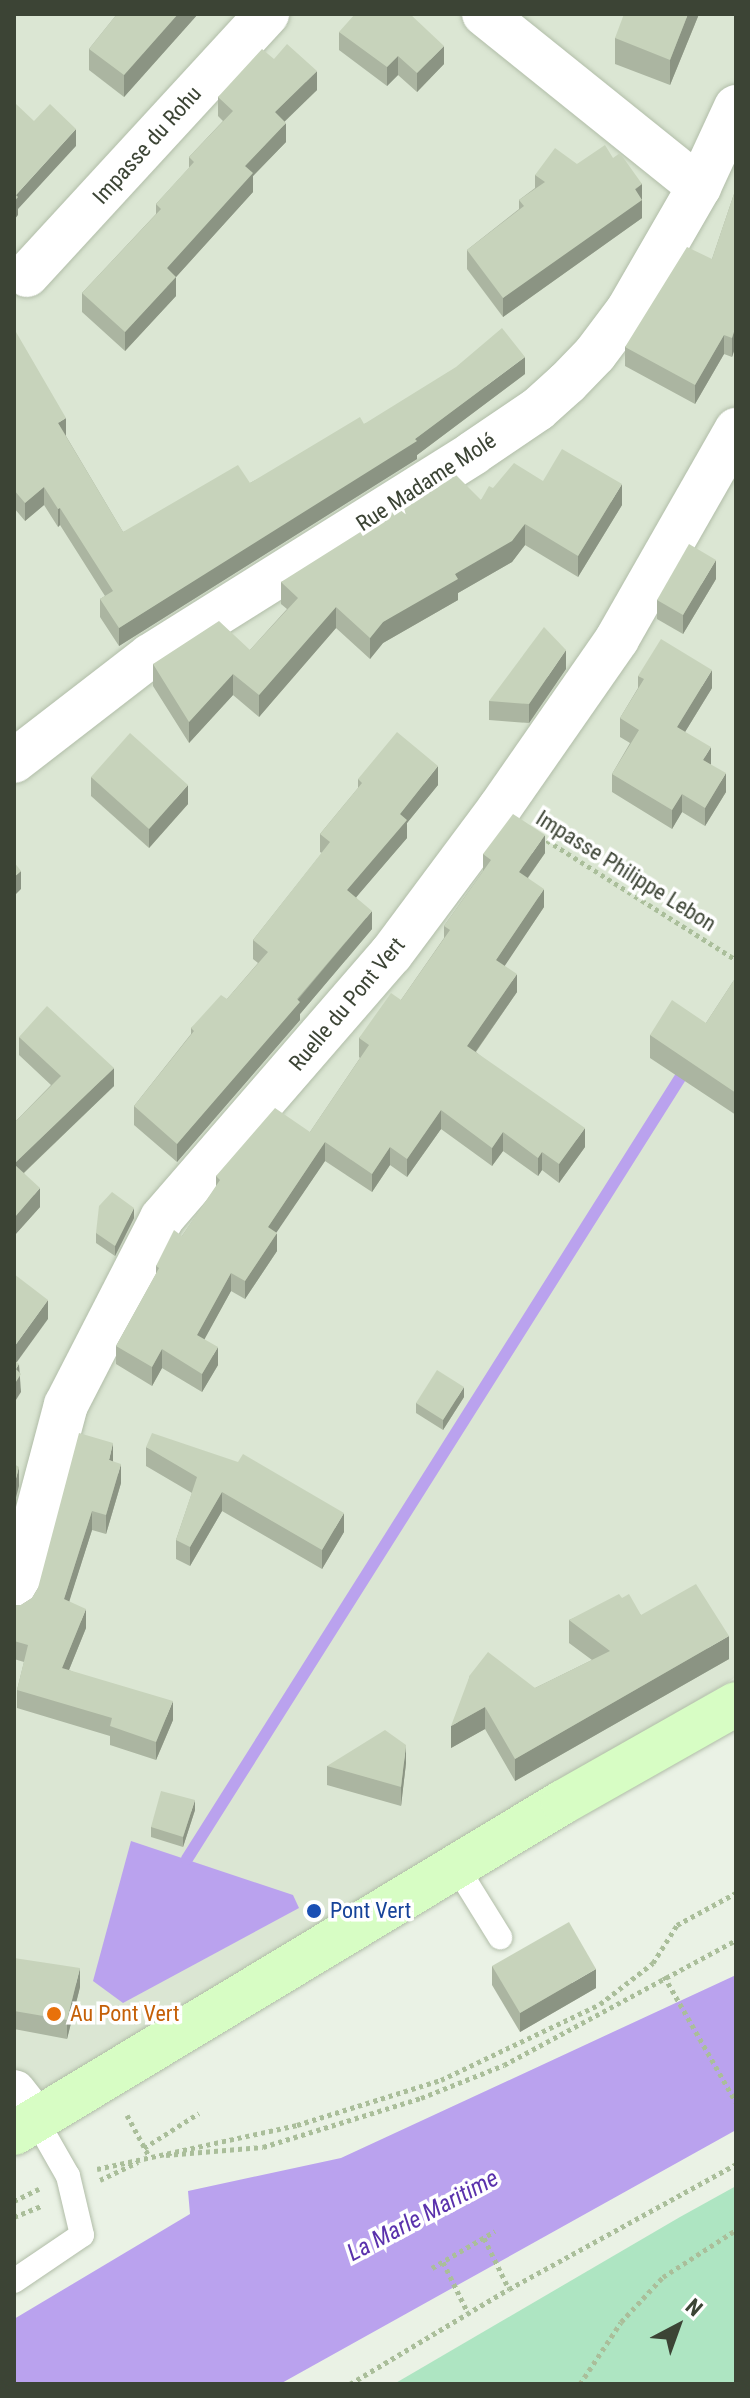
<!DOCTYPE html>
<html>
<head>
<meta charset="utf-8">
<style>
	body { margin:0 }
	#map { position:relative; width:750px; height:2398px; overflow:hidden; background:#eaf2e5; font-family:"Roboto Condensed",sans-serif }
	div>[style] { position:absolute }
	.residential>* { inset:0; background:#dbe6d3 }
	.green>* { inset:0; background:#aee5c2 }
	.water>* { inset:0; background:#baa2ee }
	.stream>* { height:12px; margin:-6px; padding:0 6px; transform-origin:6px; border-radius:6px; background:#baa2ee }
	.path>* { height:5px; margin-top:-2.5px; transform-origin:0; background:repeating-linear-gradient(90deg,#aabe9a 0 4px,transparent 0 8px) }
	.roads { filter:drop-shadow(0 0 2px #b1bda8) drop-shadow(0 0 2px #b1bda8) }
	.lane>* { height:24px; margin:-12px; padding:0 12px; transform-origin:12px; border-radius:12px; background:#fff }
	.street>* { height:44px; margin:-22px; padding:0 22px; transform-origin:22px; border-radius:22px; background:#fff }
	.secondary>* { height:44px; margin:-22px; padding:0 22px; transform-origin:22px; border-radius:22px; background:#d7fdc4 }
	.wall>* { inset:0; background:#abb5a1 }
	.shaded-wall>* { inset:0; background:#8b9483 }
	.building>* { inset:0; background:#c7d3bb }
	.dots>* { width:22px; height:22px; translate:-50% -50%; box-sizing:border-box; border:4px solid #fff; border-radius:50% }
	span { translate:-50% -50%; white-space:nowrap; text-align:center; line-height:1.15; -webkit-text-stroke:7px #fff; paint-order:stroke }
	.street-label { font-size:22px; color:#3c4435 }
	.transit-label { font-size:22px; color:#164399 }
	.left { translate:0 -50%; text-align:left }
	.food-label { font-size:22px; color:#c56008 }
	.water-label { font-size:24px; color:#5a31ac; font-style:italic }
	.frame { position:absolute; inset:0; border:16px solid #3c4435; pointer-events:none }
	.north { position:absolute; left:638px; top:2286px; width:80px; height:80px; -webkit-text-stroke:6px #fff; paint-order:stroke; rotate:41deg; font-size:22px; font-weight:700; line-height:32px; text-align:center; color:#3c4435 }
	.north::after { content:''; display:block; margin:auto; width:28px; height:36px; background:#3c4435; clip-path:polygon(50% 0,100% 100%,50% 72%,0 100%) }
</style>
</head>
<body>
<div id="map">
	<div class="residential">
		<div style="clip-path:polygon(14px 14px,736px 14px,736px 1677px,14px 2112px)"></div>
	</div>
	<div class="green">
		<div style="clip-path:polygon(736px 2186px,736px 2384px,394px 2384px,680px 2217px)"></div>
	</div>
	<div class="water">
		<div style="clip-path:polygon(131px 1841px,293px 1895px,299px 1908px,123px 2003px,93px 1981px)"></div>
		<div style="clip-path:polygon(736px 1975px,736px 2130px,280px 2384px,14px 2384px,14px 2319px,190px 2214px,188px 2191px,341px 2158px)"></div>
	</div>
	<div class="stream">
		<div style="left:187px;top:1859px;width:937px;rotate:-57.74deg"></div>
	</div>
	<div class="path">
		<div style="left:540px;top:836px;width:232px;rotate:32.3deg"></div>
		<div style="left:664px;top:1976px;width:145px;rotate:60.3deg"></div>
		<div style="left:127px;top:2115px;width:47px;rotate:61.8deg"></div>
		<div style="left:144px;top:2148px;width:65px;rotate:-32.5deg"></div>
		<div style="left:166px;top:2155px;width:97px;rotate:-4.7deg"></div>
		<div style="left:263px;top:2147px;width:165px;rotate:-17.2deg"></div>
		<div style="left:421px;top:2098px;width:89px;rotate:-21.7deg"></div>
		<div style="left:504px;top:2065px;width:264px;rotate:-28.3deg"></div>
		<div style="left:97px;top:2169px;width:205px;rotate:-12.4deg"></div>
		<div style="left:297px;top:2125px;width:151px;rotate:-17.4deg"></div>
		<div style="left:441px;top:2080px;width:176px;rotate:-25.5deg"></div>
		<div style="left:600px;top:2004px;width:67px;rotate:-37.7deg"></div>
		<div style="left:653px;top:1963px;width:45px;rotate:-57.7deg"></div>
		<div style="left:677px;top:1925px;width:67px;rotate:-28.5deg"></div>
		<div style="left:100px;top:2180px;width:42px;rotate:-25.3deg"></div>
		<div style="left:14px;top:2201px;width:28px;rotate:-26deg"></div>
		<div style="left:14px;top:2217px;width:31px;rotate:-22deg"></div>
		<div style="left:484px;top:2238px;width:57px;rotate:63.9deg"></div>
		<div style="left:443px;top:2262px;width:57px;rotate:63.9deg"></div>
		<div style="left:432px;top:2268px;width:73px;rotate:-30.4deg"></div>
		<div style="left:350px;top:2384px;width:185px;rotate:-30.9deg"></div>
		<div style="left:509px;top:2289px;width:259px;rotate:-28.8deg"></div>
		<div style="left:580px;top:2384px;width:74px;rotate:-56.5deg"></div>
		<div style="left:621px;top:2322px;width:62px;rotate:-47deg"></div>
		<div style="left:663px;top:2277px;width:87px;rotate:-32.8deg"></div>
	</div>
	<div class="roads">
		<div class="lane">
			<div style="left:456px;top:1866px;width:84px;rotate:58.2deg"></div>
			<div style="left:14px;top:2281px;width:82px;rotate:-34.1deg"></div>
			<div style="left:82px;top:2235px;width:61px;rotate:-103.3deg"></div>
			<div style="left:68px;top:2176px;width:64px;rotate:-119.7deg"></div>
		</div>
		<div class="street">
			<div style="left:484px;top:14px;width:276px;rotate:38.8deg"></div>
			<div style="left:27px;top:275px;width:355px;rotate:-47.4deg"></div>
			<div style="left:14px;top:761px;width:172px;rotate:-37.7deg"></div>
			<div style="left:150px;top:656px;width:381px;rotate:-32.1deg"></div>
			<div style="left:473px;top:453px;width:78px;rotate:-34.1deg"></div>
			<div style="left:538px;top:409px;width:39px;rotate:-42deg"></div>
			<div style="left:567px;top:383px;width:40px;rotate:-46deg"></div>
			<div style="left:595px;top:354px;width:55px;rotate:-53.1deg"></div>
			<div style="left:628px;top:310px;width:142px;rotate:-60deg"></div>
			<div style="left:699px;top:187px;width:88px;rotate:-65.2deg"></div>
			<div style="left:14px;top:1600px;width:202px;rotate:-75.1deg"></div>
			<div style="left:66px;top:1405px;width:210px;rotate:-62.8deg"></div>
			<div style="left:162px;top:1218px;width:349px;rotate:-49.1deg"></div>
			<div style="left:391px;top:954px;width:181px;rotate:-53.3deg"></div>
			<div style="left:499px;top:809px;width:207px;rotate:-55.2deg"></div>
			<div style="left:617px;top:639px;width:241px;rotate:-60.3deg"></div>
			<div style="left:14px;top:2092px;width:36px;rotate:52deg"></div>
		</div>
		<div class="secondary">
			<div style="left:14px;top:2133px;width:641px;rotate:-31.09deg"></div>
			<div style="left:563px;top:1802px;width:199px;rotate:-29.5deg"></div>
		</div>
	</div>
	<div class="wall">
		<div style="clip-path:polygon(117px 14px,198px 14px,124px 97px,89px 70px,89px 49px)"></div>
		<div style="clip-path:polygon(699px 14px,670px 85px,615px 64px,615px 38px)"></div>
		<div style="clip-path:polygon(339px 32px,444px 64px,417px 92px,398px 75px,387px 86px,339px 50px)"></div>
		<div style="clip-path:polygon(274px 59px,317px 90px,284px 121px,286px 142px,253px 176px,253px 192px,176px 277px,176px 296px,125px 351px,82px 312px,82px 293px,156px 214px,156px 204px,189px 168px,189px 157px,223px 121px,218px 116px,218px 97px)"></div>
		<div style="clip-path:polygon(613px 158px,642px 184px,642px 218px,503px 317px,467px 269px,467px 250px,519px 209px,519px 200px,535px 188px,535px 175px,577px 164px)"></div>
		<div style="clip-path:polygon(736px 188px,736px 345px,732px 357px,724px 354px,695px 404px,625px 366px,625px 347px,712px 259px)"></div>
		<div style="clip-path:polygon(14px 333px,66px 436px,123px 532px,250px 483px,364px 424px,525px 374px,417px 455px,417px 459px,119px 646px,100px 617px,100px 599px,105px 596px,60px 525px,58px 527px,44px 505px,25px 521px,14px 508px)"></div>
		<div style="clip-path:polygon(543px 481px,622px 505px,578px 577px,525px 545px,512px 562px,458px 593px,458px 600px,383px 643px,370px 659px,336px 628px,259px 717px,233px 695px,189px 743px,153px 686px,153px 664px,250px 650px,287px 609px,281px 604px,281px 582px,481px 500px,493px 488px)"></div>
		<div style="clip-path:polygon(716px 579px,683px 634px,657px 619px,657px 600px)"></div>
		<div style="clip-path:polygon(566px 669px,529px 723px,489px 720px,489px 701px)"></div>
		<div style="clip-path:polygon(638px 676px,712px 688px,685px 732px,711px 765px,726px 792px,705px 826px,682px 812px,672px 829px,612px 792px,612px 774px,630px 743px,620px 737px,620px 718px,638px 688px)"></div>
		<div style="clip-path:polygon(91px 777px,188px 804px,149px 848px,91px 796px)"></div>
		<div style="clip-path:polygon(358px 779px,438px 785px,407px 823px,407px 838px,356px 897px,372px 929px,300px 1014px,300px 1020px,177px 1162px,134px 1125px,134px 1106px,191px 1034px,191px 1028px,227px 999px,258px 963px,253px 959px,253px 940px,322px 853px,320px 852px,320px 834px,358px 788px)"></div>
		<div style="clip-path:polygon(545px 853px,528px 878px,544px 907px,504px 966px,517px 992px,476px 1052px,585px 1147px,559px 1183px,542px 1170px,538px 1176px,503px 1151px,492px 1166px,441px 1129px,407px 1177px,390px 1165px,372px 1192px,325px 1161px,276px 1232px,277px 1251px,245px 1299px,231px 1291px,204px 1339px,218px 1365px,202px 1392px,162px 1368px,152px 1386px,116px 1364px,116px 1346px,156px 1274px,156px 1266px,182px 1236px,216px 1187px,216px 1176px,310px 1132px,360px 1058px,359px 1057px,359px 1038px,401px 1000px,444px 938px,444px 926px,483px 871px,483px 854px)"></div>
		<div style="clip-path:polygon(736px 977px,736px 1115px,650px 1058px,650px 1035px,706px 1023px)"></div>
		<div style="clip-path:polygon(19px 1037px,114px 1086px,24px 1173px,40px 1207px,14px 1236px,14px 1123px,51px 1085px,19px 1055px)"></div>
		<div style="clip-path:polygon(134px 1218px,115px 1256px,96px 1243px,96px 1233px)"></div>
		<div style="clip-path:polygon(464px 1397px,443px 1430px,416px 1413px,416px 1403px)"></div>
		<div style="clip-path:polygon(146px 1447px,344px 1532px,322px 1569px,222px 1511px,190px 1566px,176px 1559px,176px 1540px,192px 1493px,146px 1466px)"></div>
		<div style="clip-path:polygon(113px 1461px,121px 1483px,106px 1534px,92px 1530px,69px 1601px,86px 1628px,69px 1670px,173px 1720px,156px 1760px,110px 1745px,110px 1736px,17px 1708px,17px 1690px,24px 1662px,14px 1659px,14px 1605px,21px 1605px,32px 1598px)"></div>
		<div style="clip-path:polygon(622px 1598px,641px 1615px,729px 1659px,515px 1781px,485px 1729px,451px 1748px,470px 1675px,535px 1688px,592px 1660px,569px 1643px,569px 1620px)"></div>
		<div style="clip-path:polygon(406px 1763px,401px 1806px,327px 1785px,327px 1766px)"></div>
		<div style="clip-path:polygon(195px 1810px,183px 1847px,151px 1837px,151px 1827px)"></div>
		<div style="clip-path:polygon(14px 1958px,80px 1987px,67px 2039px,14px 2029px)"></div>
		<div style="clip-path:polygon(492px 1966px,596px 1988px,520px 2032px,492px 1985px)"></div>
	</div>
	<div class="shaded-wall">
		<div style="clip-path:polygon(178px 14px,198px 14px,124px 97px,124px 75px)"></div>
		<div style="clip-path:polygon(688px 14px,699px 14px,670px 85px,670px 60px)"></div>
		<div style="clip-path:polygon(444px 46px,444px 64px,417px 92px,417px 73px)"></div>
		<div style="clip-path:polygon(398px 56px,398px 75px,387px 86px,387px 67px)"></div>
		<div style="clip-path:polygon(317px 71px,317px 90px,275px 131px,275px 112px)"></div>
		<div style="clip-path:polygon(286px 123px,286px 142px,253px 176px,253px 192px,167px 287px,167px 268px,245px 166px)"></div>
		<div style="clip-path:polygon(76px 129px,76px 146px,18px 209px,18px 215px,14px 220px,14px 202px,16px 195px)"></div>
		<div style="clip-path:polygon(642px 184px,642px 218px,503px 317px,503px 298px)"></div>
		<div style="clip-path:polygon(176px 277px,176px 296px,125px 351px,125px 332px)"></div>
		<div style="clip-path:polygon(736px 325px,736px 345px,732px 357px,732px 338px)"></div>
		<div style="clip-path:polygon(724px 335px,724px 354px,695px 404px,695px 385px)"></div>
		<div style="clip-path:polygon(525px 357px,525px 374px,417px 455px,417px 459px,119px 646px,119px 628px,415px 439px)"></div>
		<div style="clip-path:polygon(66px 418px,66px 436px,58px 423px)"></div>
		<div style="clip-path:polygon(622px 484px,622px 505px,578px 577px,578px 556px)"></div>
		<div style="clip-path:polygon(44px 487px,44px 505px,25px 521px,25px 503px)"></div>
		<div style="clip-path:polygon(60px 508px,60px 525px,58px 527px,58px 509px)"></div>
		<div style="clip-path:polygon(525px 524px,525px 545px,512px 562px,458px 593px,458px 600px,383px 643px,370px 659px,370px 638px,383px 622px,455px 574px)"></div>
		<div style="clip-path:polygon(716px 560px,716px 579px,683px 634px,683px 615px)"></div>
		<div style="clip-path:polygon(336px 607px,336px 628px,259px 717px,259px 695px)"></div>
		<div style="clip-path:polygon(566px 650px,566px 669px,529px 723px,529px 704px)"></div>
		<div style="clip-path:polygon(712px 670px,712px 688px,677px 745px,677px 727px)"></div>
		<div style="clip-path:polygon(233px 674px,233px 695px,189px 743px,189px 722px)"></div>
		<div style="clip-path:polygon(711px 747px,711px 765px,703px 760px)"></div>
		<div style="clip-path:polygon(438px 766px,438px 785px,407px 823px,407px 838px,347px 908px,347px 890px,400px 814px)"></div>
		<div style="clip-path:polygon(726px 773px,726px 792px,705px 826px,705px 808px)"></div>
		<div style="clip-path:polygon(188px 785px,188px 804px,149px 848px,149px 829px)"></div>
		<div style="clip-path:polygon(682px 794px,682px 812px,672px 829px,672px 810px)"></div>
		<div style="clip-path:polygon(545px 835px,545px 853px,519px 890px,519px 872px)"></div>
		<div style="clip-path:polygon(21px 871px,21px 889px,14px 896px,14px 877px)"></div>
		<div style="clip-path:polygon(544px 889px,544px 907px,496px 979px,496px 960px)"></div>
		<div style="clip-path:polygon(372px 911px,372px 929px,300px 1014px,300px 1020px,177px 1162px,177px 1144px)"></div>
		<div style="clip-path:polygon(517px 974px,517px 992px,467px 1064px,467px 1046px)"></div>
		<div style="clip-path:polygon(114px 1068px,114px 1086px,14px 1182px,14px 1164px)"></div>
		<div style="clip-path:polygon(441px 1110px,441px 1129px,407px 1177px,407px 1159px)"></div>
		<div style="clip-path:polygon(585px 1128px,585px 1147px,559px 1183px,559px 1164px)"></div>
		<div style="clip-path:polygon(503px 1132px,503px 1151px,492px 1166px,492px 1148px)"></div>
		<div style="clip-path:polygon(325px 1142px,325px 1161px,268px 1245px,268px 1227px)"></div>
		<div style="clip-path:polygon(390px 1147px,390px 1165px,372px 1192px,372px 1174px)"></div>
		<div style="clip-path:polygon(542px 1152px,542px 1170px,538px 1176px,538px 1158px)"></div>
		<div style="clip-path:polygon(40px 1188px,40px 1207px,14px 1236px,14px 1218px)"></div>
		<div style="clip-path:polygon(134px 1208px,134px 1218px,115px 1256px,115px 1246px)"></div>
		<div style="clip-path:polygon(277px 1233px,277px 1251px,245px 1299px,245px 1281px)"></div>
		<div style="clip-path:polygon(231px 1273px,231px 1291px,197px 1353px,197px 1335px)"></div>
		<div style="clip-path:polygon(48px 1300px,48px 1319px,14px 1366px,14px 1347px)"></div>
		<div style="clip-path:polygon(218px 1347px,218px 1365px,202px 1392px,202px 1374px)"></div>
		<div style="clip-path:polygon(162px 1349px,162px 1368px,152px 1386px,152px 1367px)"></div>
		<div style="clip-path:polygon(19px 1364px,21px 1392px,14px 1403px,16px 1369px)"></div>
		<div style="clip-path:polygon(464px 1387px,464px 1397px,443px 1430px,443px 1420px)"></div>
		<div style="clip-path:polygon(113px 1443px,113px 1462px,109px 1460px)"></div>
		<div style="clip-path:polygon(121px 1464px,121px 1483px,106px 1534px,106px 1515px)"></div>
		<div style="clip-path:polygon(19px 1467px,19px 1486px,14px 1505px,14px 1486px)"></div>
		<div style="clip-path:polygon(222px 1492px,222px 1511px,190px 1566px,190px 1547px)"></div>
		<div style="clip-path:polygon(92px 1511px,92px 1530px,64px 1618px,64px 1599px)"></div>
		<div style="clip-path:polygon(344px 1513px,344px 1532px,322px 1569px,322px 1550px)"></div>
		<div style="clip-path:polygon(86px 1609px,86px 1628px,62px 1687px,62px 1668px)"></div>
		<div style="clip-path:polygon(729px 1636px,729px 1659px,515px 1781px,515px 1759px)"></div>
		<div style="clip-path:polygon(173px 1701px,173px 1720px,156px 1760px,156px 1742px)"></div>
		<div style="clip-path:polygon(485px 1707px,485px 1729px,451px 1748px,451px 1726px)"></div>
		<div style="clip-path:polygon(406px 1745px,406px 1763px,401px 1806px,401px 1787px)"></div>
		<div style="clip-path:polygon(195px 1800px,195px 1810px,183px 1847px,183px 1837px)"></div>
		<div style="clip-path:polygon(80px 1968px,80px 1987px,67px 2039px,67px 2020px)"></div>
		<div style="clip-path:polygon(596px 1969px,596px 1988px,520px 2032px,520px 2013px)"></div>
	</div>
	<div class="building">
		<div style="clip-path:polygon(117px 14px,178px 14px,124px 75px,89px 49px)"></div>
		<div style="clip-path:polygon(355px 14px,410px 14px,444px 46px,417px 73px,398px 56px,387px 67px,339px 32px)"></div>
		<div style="clip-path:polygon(624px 14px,688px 14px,670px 60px,615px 38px)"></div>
		<div style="clip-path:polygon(287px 44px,317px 71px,275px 112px,286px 123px,245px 166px,253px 173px,167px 268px,176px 277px,125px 332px,82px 293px,161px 209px,156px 204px,194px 162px,189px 157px,233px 111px,218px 97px,262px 49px,274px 59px)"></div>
		<div style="clip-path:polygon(16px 104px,34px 121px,50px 104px,76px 129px,16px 195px,18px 197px,14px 202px,14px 105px)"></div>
		<div style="clip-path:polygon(605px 145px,613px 158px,620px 153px,642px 184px,635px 189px,642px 200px,503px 298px,467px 250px,524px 206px,519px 200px,545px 182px,535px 175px,555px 148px,577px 164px)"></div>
		<div style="clip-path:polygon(736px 188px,736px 325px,732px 338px,724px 335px,695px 385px,625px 347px,687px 247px,712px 259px)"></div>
		<div style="clip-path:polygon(502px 328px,525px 357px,415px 439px,417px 441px,119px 628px,100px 599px,113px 591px,60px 508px,58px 509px,44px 487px,25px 503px,14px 490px,14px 333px,16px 332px,66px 418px,58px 423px,123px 532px,238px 465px,250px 483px,360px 417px,364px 424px,456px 367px)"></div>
		<div style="clip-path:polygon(562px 449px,622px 484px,578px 556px,525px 524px,512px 541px,455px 574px,458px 579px,383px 622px,370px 638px,336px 607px,259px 695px,233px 674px,189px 722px,153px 664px,219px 621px,250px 650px,298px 598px,281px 582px,454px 473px,481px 500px,489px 486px,493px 488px,514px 463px,543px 481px)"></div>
		<div style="clip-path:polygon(689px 544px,716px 560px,683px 615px,657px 600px)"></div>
		<div style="clip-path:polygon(544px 627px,566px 650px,529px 704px,489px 701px)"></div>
		<div style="clip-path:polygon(661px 639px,712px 670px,677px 727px,711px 747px,703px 760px,726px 773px,705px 808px,682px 794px,672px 810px,612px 774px,639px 730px,620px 718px,644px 679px,638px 676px)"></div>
		<div style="clip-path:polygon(397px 732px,438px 766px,400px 814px,407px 820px,347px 890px,372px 911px,297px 999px,300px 1002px,177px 1144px,134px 1106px,194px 1031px,191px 1028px,221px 995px,227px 999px,268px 952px,253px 940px,330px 842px,320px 834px,362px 783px,358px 779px)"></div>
		<div style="clip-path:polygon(130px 733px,188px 785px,149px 829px,91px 777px)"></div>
		<div style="clip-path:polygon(513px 814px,545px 835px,519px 872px,544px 889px,496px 960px,517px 974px,467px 1046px,585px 1128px,559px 1164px,542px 1152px,538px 1158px,503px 1132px,492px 1148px,441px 1110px,407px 1159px,390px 1147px,372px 1174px,325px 1142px,268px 1227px,277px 1233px,245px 1281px,231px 1273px,197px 1335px,218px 1347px,202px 1374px,162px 1349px,152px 1367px,116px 1346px,159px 1268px,156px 1266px,174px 1230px,182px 1236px,220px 1180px,216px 1176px,275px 1108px,310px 1132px,369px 1045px,359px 1038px,391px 993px,401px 1000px,450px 930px,444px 926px,491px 860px,483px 854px)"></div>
		<div style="clip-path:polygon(14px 862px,21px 871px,14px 877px)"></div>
		<div style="clip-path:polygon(736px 977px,736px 1093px,650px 1035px,672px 1000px,706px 1023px)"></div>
		<div style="clip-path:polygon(47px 1006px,114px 1068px,14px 1164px,14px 1123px,61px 1076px,19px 1037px)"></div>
		<div style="clip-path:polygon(14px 1164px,40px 1188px,14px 1218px)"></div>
		<div style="clip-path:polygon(112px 1192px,134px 1208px,115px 1246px,96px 1233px,99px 1206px)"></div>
		<div style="clip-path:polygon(14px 1274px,48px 1300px,14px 1347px)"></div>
		<div style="clip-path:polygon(14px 1360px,19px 1364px,16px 1369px,21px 1374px,14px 1385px)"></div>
		<div style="clip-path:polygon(437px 1370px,464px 1387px,443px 1420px,416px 1403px)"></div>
		<div style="clip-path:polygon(79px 1433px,113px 1443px,109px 1460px,121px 1464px,106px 1515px,92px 1511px,64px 1599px,86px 1609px,62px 1668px,173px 1701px,156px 1742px,110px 1726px,112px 1718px,17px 1690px,28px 1645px,14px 1641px,14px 1605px,21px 1605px,32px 1598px,38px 1588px)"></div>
		<div style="clip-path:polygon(152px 1433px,238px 1462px,243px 1454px,344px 1513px,322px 1550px,222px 1492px,190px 1547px,176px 1540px,197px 1477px,146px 1447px)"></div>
		<div style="clip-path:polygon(14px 1464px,19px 1467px,14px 1486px)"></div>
		<div style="clip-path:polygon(696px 1584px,729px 1636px,515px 1759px,485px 1707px,451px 1726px,470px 1675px,488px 1652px,535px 1688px,610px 1651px,569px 1620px,619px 1594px,622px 1598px,629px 1594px,641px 1615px)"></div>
		<div style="clip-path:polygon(385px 1730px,406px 1745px,401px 1787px,327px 1766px)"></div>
		<div style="clip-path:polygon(161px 1791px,195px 1800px,183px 1837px,151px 1827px)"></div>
		<div style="clip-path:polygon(569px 1922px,596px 1969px,520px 2013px,492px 1966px)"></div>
		<div style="clip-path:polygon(14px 1958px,80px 1968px,67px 2020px,14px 2011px)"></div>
	</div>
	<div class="dots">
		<div style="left:314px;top:1911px;background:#1a4fb4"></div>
		<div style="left:54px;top:2014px;background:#e8710a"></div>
	</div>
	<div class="street-label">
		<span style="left:147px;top:145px;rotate:-48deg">Impasse du Rohu</span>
		<span style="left:426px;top:482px;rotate:-33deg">Rue Madame Molé</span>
		<span style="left:626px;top:871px;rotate:32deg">Impasse Philippe Lebon</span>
		<span style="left:347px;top:1004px;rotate:-50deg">Ruelle du Pont Vert</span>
	</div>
	<div class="transit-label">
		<span class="left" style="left:330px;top:1911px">Pont Vert</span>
	</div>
	<div class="food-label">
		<span class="left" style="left:70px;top:2014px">Au Pont Vert</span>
	</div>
	<div class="water-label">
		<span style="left:423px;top:2216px;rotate:-28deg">La Marle Maritime</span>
	</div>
	<div class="frame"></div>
	<div class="north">N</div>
</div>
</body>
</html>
